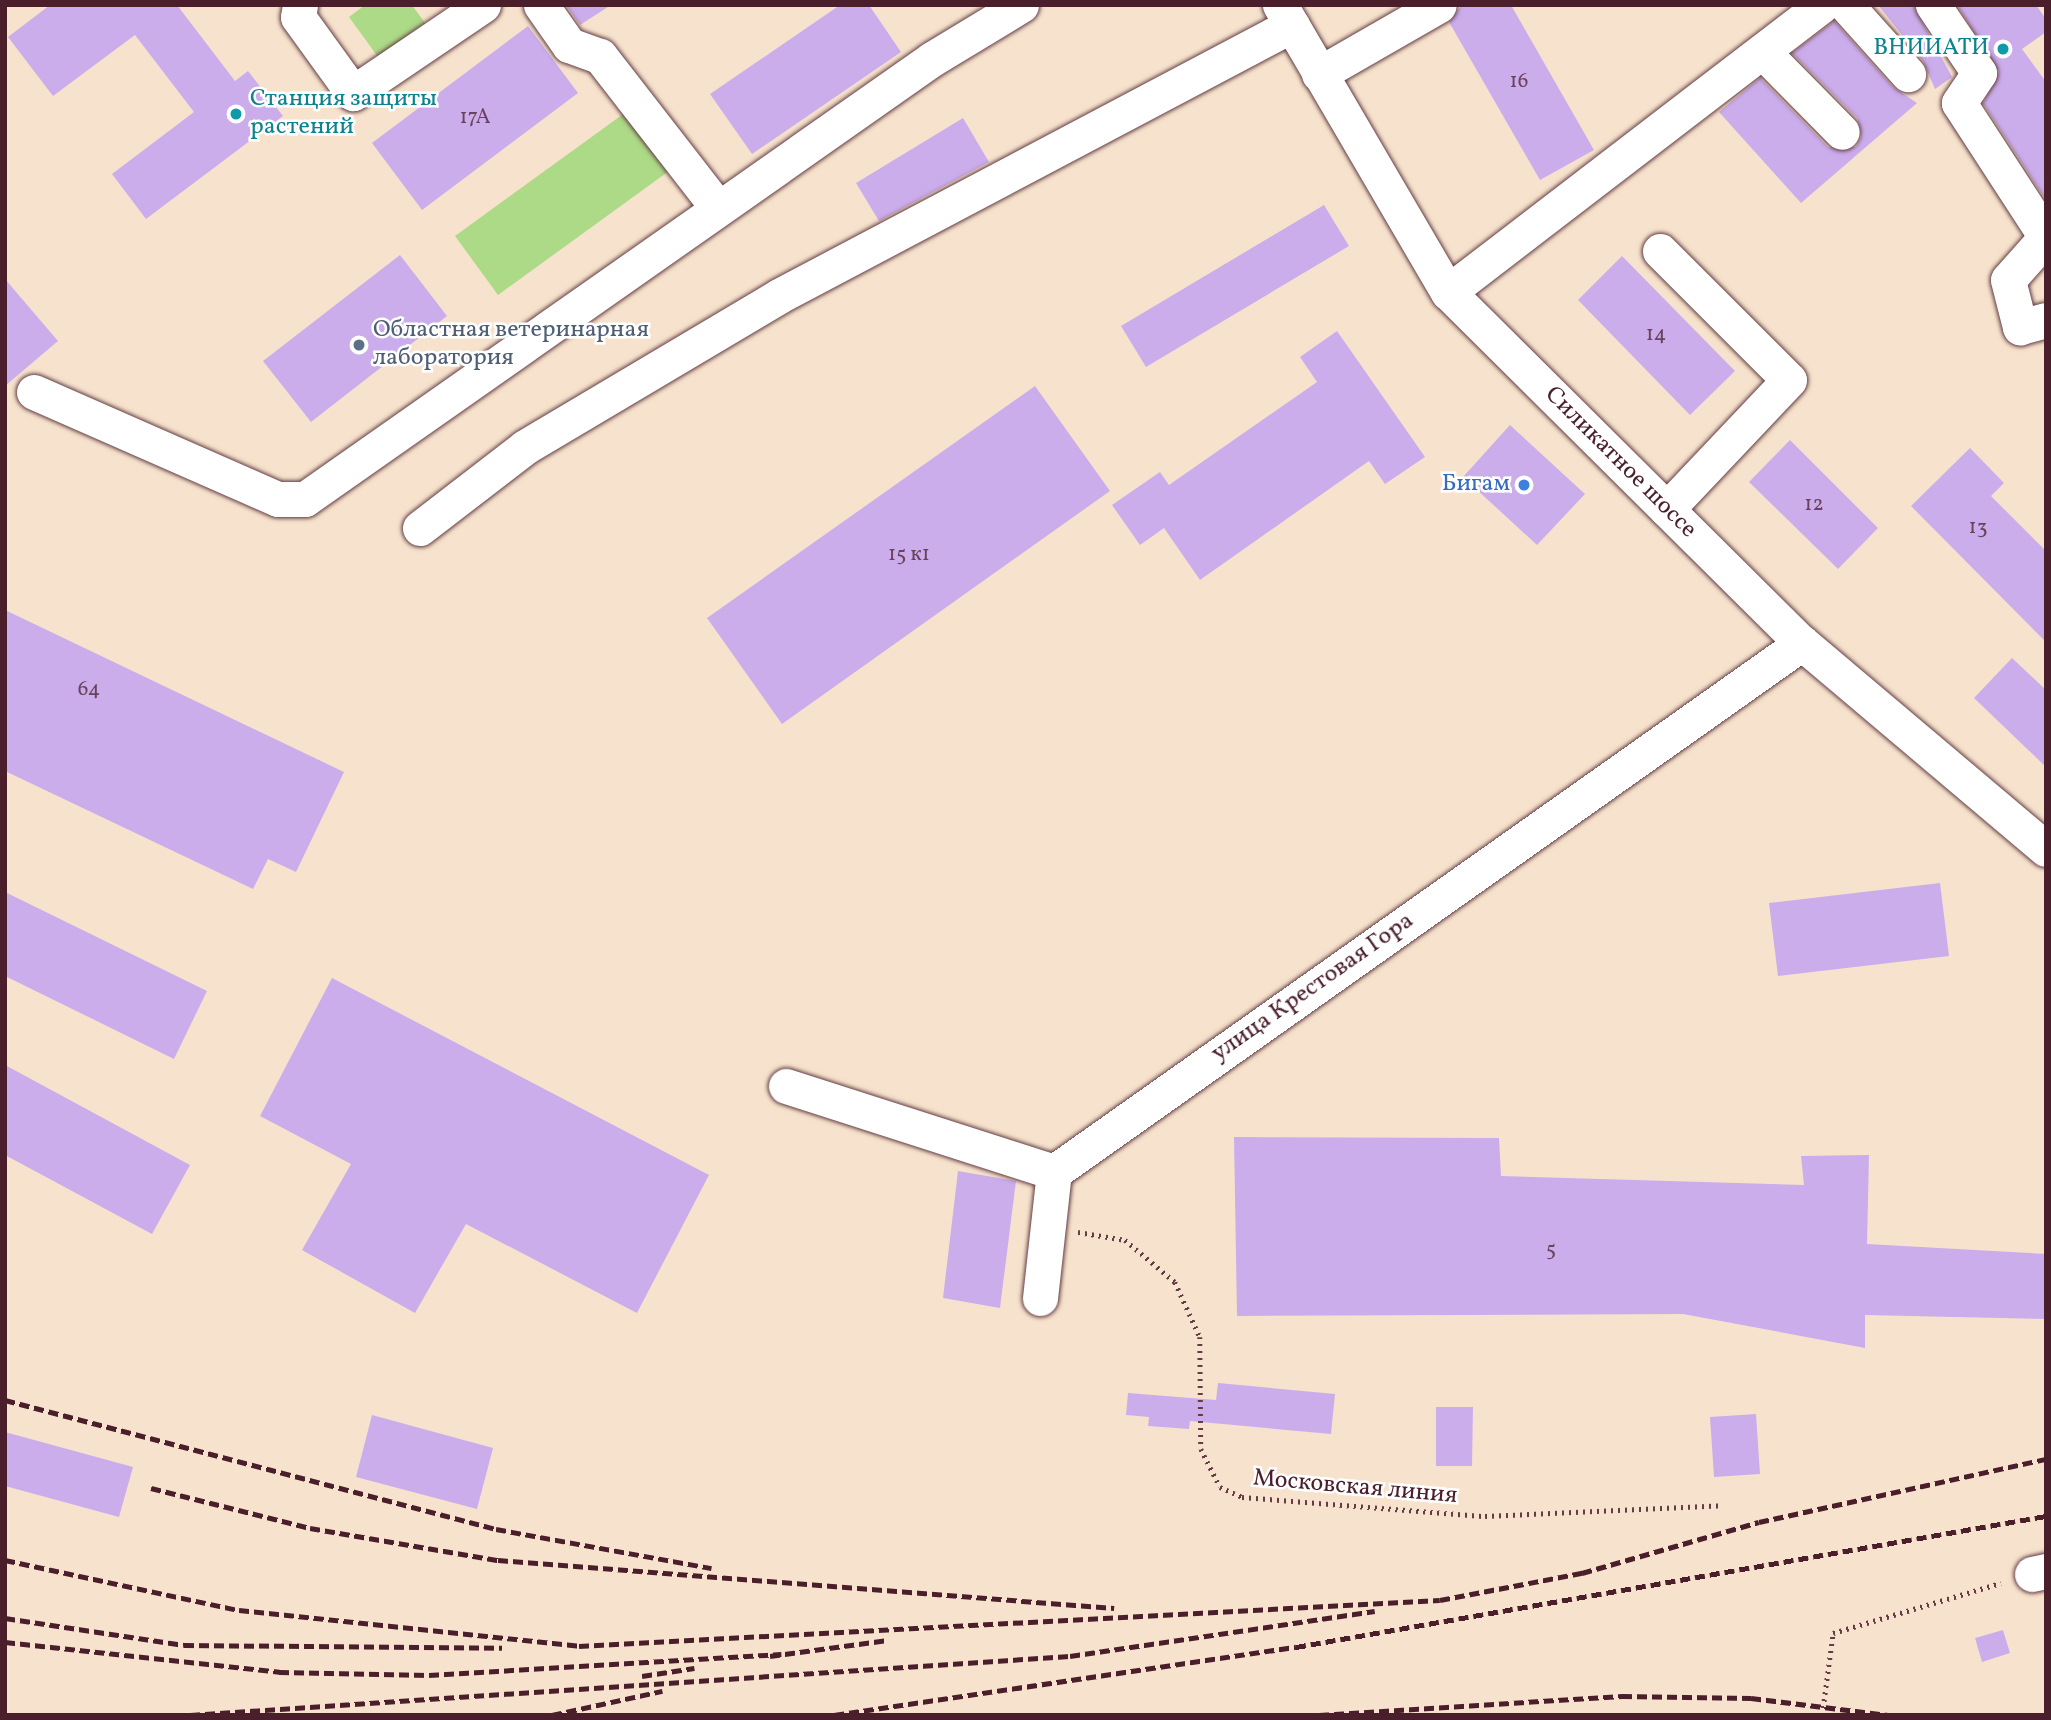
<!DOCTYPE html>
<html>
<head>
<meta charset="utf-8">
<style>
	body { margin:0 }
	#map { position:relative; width:2051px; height:1720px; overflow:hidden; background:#f7e3cd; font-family:Vollkorn,serif }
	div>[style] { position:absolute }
	.green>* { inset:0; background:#adda87 }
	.building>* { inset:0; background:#cbadec }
	.path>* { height:4.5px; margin-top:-2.25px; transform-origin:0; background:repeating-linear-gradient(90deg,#643c43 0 2px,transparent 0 7px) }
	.roads { filter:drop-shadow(0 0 2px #643c43) drop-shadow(0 0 2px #643c43) }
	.minor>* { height:35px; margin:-17.5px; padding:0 17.5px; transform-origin:17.5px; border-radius:17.5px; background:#fff }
	.rail>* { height:5px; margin-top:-2.5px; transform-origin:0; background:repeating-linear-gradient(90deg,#4a1f2b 0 10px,transparent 0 15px) }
	.dots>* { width:19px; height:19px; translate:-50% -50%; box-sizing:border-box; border:4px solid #fff; border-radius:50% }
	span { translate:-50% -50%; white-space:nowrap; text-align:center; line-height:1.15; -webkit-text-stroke:5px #fff; paint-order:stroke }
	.number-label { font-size:21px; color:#6a425b }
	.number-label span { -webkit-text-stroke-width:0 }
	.culture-label { font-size:24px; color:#0d838f }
	.right { translate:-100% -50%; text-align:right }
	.left { translate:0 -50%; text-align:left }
	.service-label { font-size:24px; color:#4e5e75 }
	.street-label { font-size:24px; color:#4a1f2b }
	.shop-label { font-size:24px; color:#366cbe }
	.frame { position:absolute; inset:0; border:7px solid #4a1f2b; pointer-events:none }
</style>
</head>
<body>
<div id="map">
	<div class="green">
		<div style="clip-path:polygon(365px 5px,412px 5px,425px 23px,378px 57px,349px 17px)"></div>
		<div style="clip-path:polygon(626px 112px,669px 171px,498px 295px,455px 236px)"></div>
	</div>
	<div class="building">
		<div style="clip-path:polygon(50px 5px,177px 5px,235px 81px,248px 71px,283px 116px,146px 219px,112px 174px,194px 112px,135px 35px,53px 96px,8px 37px)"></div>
		<div style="clip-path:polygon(566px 5px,611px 5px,580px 25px)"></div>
		<div style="clip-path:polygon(840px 5px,869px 5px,901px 52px,752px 154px,710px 94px)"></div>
		<div style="clip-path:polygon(1462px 5px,1511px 5px,1594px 150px,1540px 180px,1449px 22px)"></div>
		<div style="clip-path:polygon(1878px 5px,1913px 5px,1952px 77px,1935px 89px,1923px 61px)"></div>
		<div style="clip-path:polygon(1957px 5px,2036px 5px,2046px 19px,2046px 32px,2022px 49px,2046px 82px,2046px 200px,1983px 103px,1999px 72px)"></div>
		<div style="clip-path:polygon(1834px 21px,1893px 87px,1917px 103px,1801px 203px,1719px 112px,1760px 78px,1828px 147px,1856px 147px,1861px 137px,1857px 118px,1792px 53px)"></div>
		<div style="clip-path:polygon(528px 26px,578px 93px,422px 210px,372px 143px)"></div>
		<div style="clip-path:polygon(963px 118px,989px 162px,879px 221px,856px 183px)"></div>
		<div style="clip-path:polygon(1324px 205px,1349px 246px,1146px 367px,1121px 326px)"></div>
		<div style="clip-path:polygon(400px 255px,447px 316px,311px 422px,263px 361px)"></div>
		<div style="clip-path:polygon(1622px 256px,1735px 371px,1690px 415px,1578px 300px)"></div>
		<div style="clip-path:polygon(5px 279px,58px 341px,5px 386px)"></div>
		<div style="clip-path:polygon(1337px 331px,1425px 457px,1385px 484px,1369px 461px,1200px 580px,1164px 528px,1140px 545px,1112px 505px,1160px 472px,1169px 485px,1317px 382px,1300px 357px)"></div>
		<div style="clip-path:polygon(1035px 386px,1110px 491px,782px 724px,707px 618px)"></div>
		<div style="clip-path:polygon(1510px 425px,1585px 494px,1537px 545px,1463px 477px)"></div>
		<div style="clip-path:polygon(1790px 440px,1878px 528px,1838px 569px,1749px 482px)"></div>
		<div style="clip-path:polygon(1970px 448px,2004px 483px,1991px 496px,2046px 551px,2046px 642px,1911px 506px)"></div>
		<div style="clip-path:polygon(5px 610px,344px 772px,296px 872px,268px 859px,253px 889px,5px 771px)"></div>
		<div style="clip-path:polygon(2012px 658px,2046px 690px,2046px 767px,1974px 698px)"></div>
		<div style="clip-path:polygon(1940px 883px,1949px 956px,1778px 976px,1769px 903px)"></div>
		<div style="clip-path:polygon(5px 892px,207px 991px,174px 1059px,5px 976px)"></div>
		<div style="clip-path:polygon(332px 978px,709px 1175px,637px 1313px,466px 1224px,415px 1313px,302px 1250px,351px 1164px,260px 1116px)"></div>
		<div style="clip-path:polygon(5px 1065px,190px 1165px,152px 1234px,5px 1155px)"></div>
		<div style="clip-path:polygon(1234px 1137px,1499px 1138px,1501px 1176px,1804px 1185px,1801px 1156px,1869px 1155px,1867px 1244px,2046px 1254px,2046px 1319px,1865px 1315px,1865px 1348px,1683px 1314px,1237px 1316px)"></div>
		<div style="clip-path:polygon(958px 1171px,1016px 1181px,1000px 1308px,943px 1298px)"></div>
		<div style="clip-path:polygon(1218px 1383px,1335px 1394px,1331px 1434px,1190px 1421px,1189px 1429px,1148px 1426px,1149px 1417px,1126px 1415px,1128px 1393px,1216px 1400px)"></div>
		<div style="clip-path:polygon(1436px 1407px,1473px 1407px,1472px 1466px,1436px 1466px)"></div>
		<div style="clip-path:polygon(1756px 1414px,1760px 1474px,1714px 1477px,1710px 1417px)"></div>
		<div style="clip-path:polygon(372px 1415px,493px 1448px,477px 1509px,356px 1477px)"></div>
		<div style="clip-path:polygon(5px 1432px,133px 1467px,119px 1517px,5px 1486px)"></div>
		<div style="clip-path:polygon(2003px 1630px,2010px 1653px,1982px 1662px,1975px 1638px)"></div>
	</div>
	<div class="path">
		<div style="left:1078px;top:1232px;width:48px;rotate:9.7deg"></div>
		<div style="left:1125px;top:1240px;width:65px;rotate:40deg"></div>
		<div style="left:1175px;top:1282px;width:60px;rotate:65.6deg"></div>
		<div style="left:1200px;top:1337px;width:112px;rotate:89.5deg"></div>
		<div style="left:1201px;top:1449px;width:42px;rotate:63.4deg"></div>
		<div style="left:1220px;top:1487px;width:24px;rotate:24deg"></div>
		<div style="left:1242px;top:1497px;width:244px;rotate:4.5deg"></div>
		<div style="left:1485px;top:1516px;width:238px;rotate:-2.6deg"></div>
		<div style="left:1822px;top:1715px;width:83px;rotate:-82.4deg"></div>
		<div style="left:1833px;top:1633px;width:175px;rotate:-16.6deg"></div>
	</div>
	<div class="roads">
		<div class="minor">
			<div style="left:300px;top:5px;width:12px;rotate:99deg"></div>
			<div style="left:298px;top:17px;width:94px;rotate:54.1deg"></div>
			<div style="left:353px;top:93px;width:157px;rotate:-34.1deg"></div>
			<div style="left:541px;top:5px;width:49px;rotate:55deg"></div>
			<div style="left:569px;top:45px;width:33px;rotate:20deg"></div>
			<div style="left:600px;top:56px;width:192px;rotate:52.2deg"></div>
			<div style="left:1280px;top:5px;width:333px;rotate:59.7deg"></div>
			<div style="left:1448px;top:292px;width:499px;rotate:44.8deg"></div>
			<div style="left:1802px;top:643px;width:319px;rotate:40.2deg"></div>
			<div style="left:1846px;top:5px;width:93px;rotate:48.1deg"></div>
			<div style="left:1933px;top:5px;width:82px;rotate:55.9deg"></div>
			<div style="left:1979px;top:73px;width:36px;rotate:124deg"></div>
			<div style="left:1959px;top:103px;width:160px;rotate:57deg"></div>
			<div style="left:1763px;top:52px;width:112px;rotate:45.4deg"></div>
			<div style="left:1319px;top:74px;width:138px;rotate:-29.9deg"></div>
			<div style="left:2046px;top:237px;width:57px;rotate:131.5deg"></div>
			<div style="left:2008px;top:280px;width:49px;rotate:75.7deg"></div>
			<div style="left:2020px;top:327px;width:27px;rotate:-15deg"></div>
			<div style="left:1660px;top:251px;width:182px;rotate:45deg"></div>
			<div style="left:1789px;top:380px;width:178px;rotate:133.4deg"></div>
			<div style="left:1448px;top:292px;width:471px;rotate:-37.5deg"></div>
			<div style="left:34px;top:392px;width:266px;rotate:23.7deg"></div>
			<div style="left:278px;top:499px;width:27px"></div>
			<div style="left:305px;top:499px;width:766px;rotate:-35.06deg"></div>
			<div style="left:932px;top:59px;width:104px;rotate:-31.2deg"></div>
			<div style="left:420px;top:528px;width:133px;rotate:-37.6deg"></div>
			<div style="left:525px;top:447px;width:295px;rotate:-30.7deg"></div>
			<div style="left:779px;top:296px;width:580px;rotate:-27.85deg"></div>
			<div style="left:786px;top:1086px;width:281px;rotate:17.8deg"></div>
			<div style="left:1054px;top:1172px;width:916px;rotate:-35.27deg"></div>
			<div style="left:1040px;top:1298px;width:127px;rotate:-83.7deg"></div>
			<div style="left:2032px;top:1574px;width:14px;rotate:-12deg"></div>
		</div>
	</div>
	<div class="rail">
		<div style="left:5px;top:1400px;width:508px;rotate:14.72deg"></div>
		<div style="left:496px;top:1529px;width:219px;rotate:10.3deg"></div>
		<div style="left:151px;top:1488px;width:164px;rotate:14.1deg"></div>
		<div style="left:310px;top:1528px;width:191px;rotate:9.7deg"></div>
		<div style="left:498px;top:1560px;width:618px;rotate:4.46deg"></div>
		<div style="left:5px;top:1560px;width:239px;rotate:12.1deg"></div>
		<div style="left:239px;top:1610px;width:342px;rotate:6deg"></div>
		<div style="left:579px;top:1646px;width:862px;rotate:-3.06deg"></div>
		<div style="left:1440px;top:1600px;width:145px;rotate:-10.8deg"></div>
		<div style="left:1582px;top:1573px;width:184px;rotate:-16.1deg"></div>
		<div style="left:1759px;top:1522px;width:294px;rotate:-12.4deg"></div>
		<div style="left:5px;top:1618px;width:181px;rotate:8.6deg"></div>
		<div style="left:184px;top:1645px;width:318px;rotate:0.5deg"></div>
		<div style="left:5px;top:1642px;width:276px;rotate:6.2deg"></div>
		<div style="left:279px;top:1672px;width:150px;rotate:1.1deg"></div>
		<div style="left:429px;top:1675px;width:353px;rotate:-3.4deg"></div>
		<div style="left:770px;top:1656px;width:119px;rotate:-7.7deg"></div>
		<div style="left:642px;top:1676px;width:53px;rotate:-8.7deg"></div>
		<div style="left:190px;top:1715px;width:882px;rotate:-3.84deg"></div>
		<div style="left:1070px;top:1656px;width:308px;rotate:-8.4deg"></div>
		<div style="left:552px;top:1715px;width:113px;rotate:-12.3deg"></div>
		<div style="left:834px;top:1715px;width:467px;rotate:-8.4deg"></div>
		<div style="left:1296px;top:1647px;width:761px;rotate:-9.91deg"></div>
		<div style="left:1319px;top:1715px;width:304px;rotate:-3.6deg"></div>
		<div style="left:1622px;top:1696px;width:129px;rotate:0.9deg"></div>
		<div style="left:1751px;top:1698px;width:138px;rotate:7.1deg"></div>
	</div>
	<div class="dots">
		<div style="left:2003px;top:49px;background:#0f9aa8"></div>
		<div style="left:236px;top:114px;background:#0f9aa8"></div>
		<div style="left:359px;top:345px;background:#5c6f8a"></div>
		<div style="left:1524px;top:485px;background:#3f7fe0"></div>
	</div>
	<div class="number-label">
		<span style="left:1519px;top:82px">16</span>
		<span style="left:475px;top:118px">17А</span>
		<span style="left:1656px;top:335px">14</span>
		<span style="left:1814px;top:505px">12</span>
		<span style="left:1978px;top:528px">13</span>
		<span style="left:909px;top:555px">15 к1</span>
		<span style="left:89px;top:690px">64</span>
		<span style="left:1551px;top:1250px">5</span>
	</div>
	<div class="culture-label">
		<span class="right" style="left:1989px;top:49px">ВНИИАТИ</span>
		<span class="left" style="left:250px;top:114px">Станция защиты<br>растений</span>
	</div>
	<div class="service-label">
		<span class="left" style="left:373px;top:345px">Областная ветеринарная<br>лаборатория</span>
	</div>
	<div class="street-label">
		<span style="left:1620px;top:463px;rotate:45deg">Силикатное шоссе</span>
		<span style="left:1313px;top:988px;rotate:-35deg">улица Крестовая Гора</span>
		<span style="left:1355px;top:1488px;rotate:5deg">Московская линия</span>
	</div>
	<div class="shop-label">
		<span class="right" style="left:1510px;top:485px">Бигам</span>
	</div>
	<div class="frame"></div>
</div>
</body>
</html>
